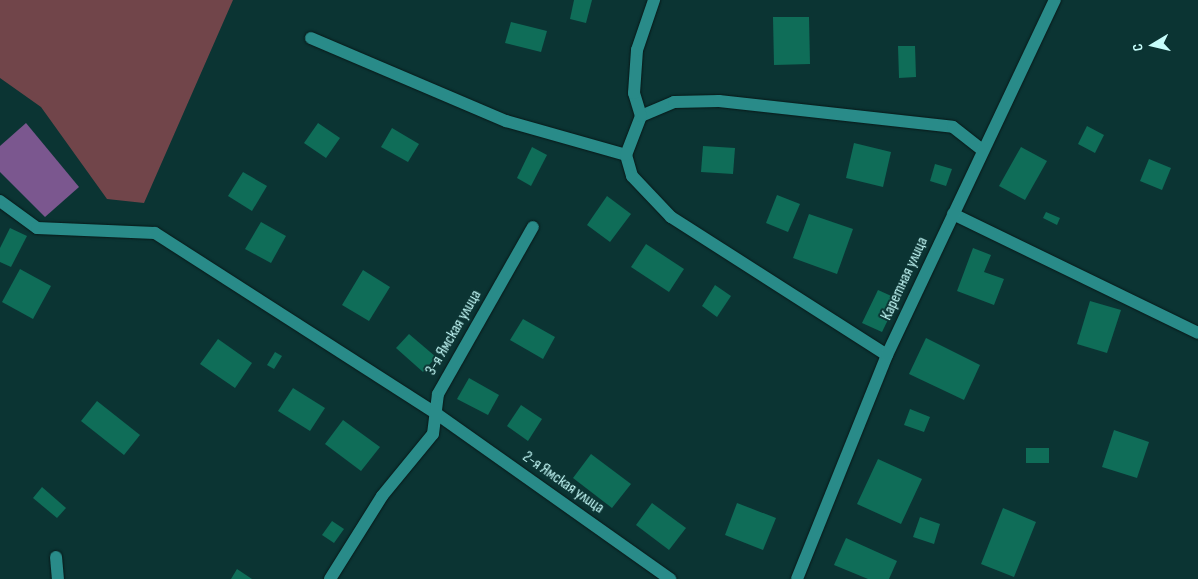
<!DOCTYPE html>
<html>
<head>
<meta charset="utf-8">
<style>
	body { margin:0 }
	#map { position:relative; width:1198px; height:579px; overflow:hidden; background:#0b3433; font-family:"Sofia Sans Condensed",sans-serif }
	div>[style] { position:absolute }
	.green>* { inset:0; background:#71454a }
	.water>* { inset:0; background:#7b578f }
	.building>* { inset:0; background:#0f6d58 }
	.roads { filter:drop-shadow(0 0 1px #081818) drop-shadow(0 0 1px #081818) }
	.street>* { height:12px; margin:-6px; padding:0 6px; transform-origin:6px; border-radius:6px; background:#298b89 }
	span { translate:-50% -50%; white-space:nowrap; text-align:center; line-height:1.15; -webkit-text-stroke:4px #0b3433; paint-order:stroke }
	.street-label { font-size:16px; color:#c7fdfb }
	.north { position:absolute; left:1128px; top:20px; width:50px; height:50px; -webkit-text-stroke:4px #0b3433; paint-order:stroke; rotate:261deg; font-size:14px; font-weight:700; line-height:20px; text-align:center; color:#c7fdfb }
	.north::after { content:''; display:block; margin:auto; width:18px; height:22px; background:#c7fdfb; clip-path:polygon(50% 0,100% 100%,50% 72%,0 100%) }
</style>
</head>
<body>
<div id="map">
	<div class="green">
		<div style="clip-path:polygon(0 0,233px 0,144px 203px,107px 199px,41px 107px,0 78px)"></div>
	</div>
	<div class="water">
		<div style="clip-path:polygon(26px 123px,79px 187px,45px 217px,0 172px,0 146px)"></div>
	</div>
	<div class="building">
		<div style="clip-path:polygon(574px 0,592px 0,586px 23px,570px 19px)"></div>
		<div style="clip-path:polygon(773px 17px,809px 17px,810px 64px,774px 65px)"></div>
		<div style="clip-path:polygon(511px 22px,547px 31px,541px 52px,505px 43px)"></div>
		<div style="clip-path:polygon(898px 46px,915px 46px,916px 77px,899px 78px)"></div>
		<div style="clip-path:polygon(318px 123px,340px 138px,326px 158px,304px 143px)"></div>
		<div style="clip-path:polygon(1087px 126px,1104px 135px,1095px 153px,1078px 144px)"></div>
		<div style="clip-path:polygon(392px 128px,419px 144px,408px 162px,381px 147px)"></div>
		<div style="clip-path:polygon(854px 143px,891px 152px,883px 187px,846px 178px)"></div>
		<div style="clip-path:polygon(703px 146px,735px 148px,733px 174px,701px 172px)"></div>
		<div style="clip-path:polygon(532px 147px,547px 155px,531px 186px,517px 178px)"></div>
		<div style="clip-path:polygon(1021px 147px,1047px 161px,1025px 200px,999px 186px)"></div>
		<div style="clip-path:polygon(1149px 159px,1171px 168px,1162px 190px,1140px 181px)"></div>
		<div style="clip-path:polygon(935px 164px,952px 169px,946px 186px,930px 181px)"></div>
		<div style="clip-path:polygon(243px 172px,267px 186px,252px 211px,228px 196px)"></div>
		<div style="clip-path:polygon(777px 195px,800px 204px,788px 232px,766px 223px)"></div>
		<div style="clip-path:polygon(607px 196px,631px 214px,610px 242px,587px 225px)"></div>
		<div style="clip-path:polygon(1046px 212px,1060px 218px,1057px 225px,1043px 218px)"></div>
		<div style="clip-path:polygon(809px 214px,853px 229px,837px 274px,793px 258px)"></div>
		<div style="clip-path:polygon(261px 222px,286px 236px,271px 263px,245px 249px)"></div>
		<div style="clip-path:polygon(10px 228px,27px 236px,11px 267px,0 262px,0 248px)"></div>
		<div style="clip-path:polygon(646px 244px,684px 269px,669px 292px,631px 267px)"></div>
		<div style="clip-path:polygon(973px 248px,991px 255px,984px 272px,1004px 279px,994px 305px,957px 291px)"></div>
		<div style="clip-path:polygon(20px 269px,51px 286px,33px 319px,2px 302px)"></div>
		<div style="clip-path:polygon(363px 270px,390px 287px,369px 321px,342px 305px)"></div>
		<div style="clip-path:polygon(715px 285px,731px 296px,717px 317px,702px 306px)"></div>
		<div style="clip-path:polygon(878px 290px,898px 299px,882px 332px,862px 323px)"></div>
		<div style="clip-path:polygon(1090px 301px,1121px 310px,1107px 353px,1077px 344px)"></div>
		<div style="clip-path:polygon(523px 319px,555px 337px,543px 359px,510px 340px)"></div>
		<div style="clip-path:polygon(409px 334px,436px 357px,423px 372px,396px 348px)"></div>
		<div style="clip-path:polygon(926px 338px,980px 365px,964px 400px,909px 374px)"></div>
		<div style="clip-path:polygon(218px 339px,252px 363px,235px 388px,200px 364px)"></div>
		<div style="clip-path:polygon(275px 352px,282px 356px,274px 369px,267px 365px)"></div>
		<div style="clip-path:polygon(469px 378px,499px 395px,488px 415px,457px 399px)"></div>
		<div style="clip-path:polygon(293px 388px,325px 408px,310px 431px,278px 411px)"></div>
		<div style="clip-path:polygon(97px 401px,140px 435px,124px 455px,81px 421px)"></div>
		<div style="clip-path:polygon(521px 405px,542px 419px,528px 441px,507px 426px)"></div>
		<div style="clip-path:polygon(910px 409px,930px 417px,924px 432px,904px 425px)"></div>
		<div style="clip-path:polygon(343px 420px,380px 447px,361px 471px,325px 444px)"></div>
		<div style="clip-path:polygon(1114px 430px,1149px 442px,1137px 478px,1102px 467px)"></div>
		<div style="clip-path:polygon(1026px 448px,1049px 448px,1049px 463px,1026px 463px)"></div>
		<div style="clip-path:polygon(591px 454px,631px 484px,612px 508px,573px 478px)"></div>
		<div style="clip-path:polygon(878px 459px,922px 479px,901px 524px,857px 504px)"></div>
		<div style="clip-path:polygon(42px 487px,66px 508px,57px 518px,33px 498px)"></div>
		<div style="clip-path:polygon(652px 503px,686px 528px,669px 550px,636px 525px)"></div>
		<div style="clip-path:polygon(737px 503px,776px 518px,763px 550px,725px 535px)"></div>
		<div style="clip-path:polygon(1003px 508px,1036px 522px,1014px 577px,981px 564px)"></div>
		<div style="clip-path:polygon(920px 517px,940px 524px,934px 544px,913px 537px)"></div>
		<div style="clip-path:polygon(332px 521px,344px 529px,334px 543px,322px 535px)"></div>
		<div style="clip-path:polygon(846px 538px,897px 561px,889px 579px,868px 579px,834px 565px)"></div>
		<div style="clip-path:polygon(237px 569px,252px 579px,231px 579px)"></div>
	</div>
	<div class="roads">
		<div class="street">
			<div style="left:311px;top:38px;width:212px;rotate:23.1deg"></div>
			<div style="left:506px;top:121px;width:125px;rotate:15.8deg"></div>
			<div style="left:641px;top:116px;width:36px;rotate:-23deg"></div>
			<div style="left:674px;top:102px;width:45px;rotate:-1.3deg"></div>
			<div style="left:719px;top:101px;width:235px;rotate:6.3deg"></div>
			<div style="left:953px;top:127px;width:36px;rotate:38deg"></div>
			<div style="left:626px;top:155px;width:22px;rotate:74deg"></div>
			<div style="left:632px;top:176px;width:57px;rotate:46.4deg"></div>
			<div style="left:671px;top:217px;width:256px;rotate:32.6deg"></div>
			<div style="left:626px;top:155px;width:42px;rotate:-69deg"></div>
			<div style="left:641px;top:116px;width:24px;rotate:-107deg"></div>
			<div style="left:634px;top:93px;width:43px;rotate:-86deg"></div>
			<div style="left:637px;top:50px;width:53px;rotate:-71.2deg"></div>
			<div style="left:0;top:201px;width:46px;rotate:36.1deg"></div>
			<div style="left:37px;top:228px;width:118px;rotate:2.4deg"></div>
			<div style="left:155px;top:233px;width:335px;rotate:32.7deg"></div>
			<div style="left:437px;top:414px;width:286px;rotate:35.3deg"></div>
			<div style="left:953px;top:214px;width:272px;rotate:25.9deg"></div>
			<div style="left:56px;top:557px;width:22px;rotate:85deg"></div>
			<div style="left:330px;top:579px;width:98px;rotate:-57.9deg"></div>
			<div style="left:382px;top:496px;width:80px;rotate:-50.6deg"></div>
			<div style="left:433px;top:434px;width:40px;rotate:-82.9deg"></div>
			<div style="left:438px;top:394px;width:192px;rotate:-60.4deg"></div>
			<div style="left:797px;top:579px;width:241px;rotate:-68.1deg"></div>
			<div style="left:887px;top:355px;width:393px;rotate:-64.7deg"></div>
		</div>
	</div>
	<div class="street-label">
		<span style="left:905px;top:279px;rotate:-65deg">Каретная улица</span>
		<span style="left:454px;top:333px;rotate:-60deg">3-я Ямская улица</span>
		<span style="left:563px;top:483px;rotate:35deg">2-я Ямская улица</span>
	</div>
	<div class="north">С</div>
</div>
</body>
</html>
